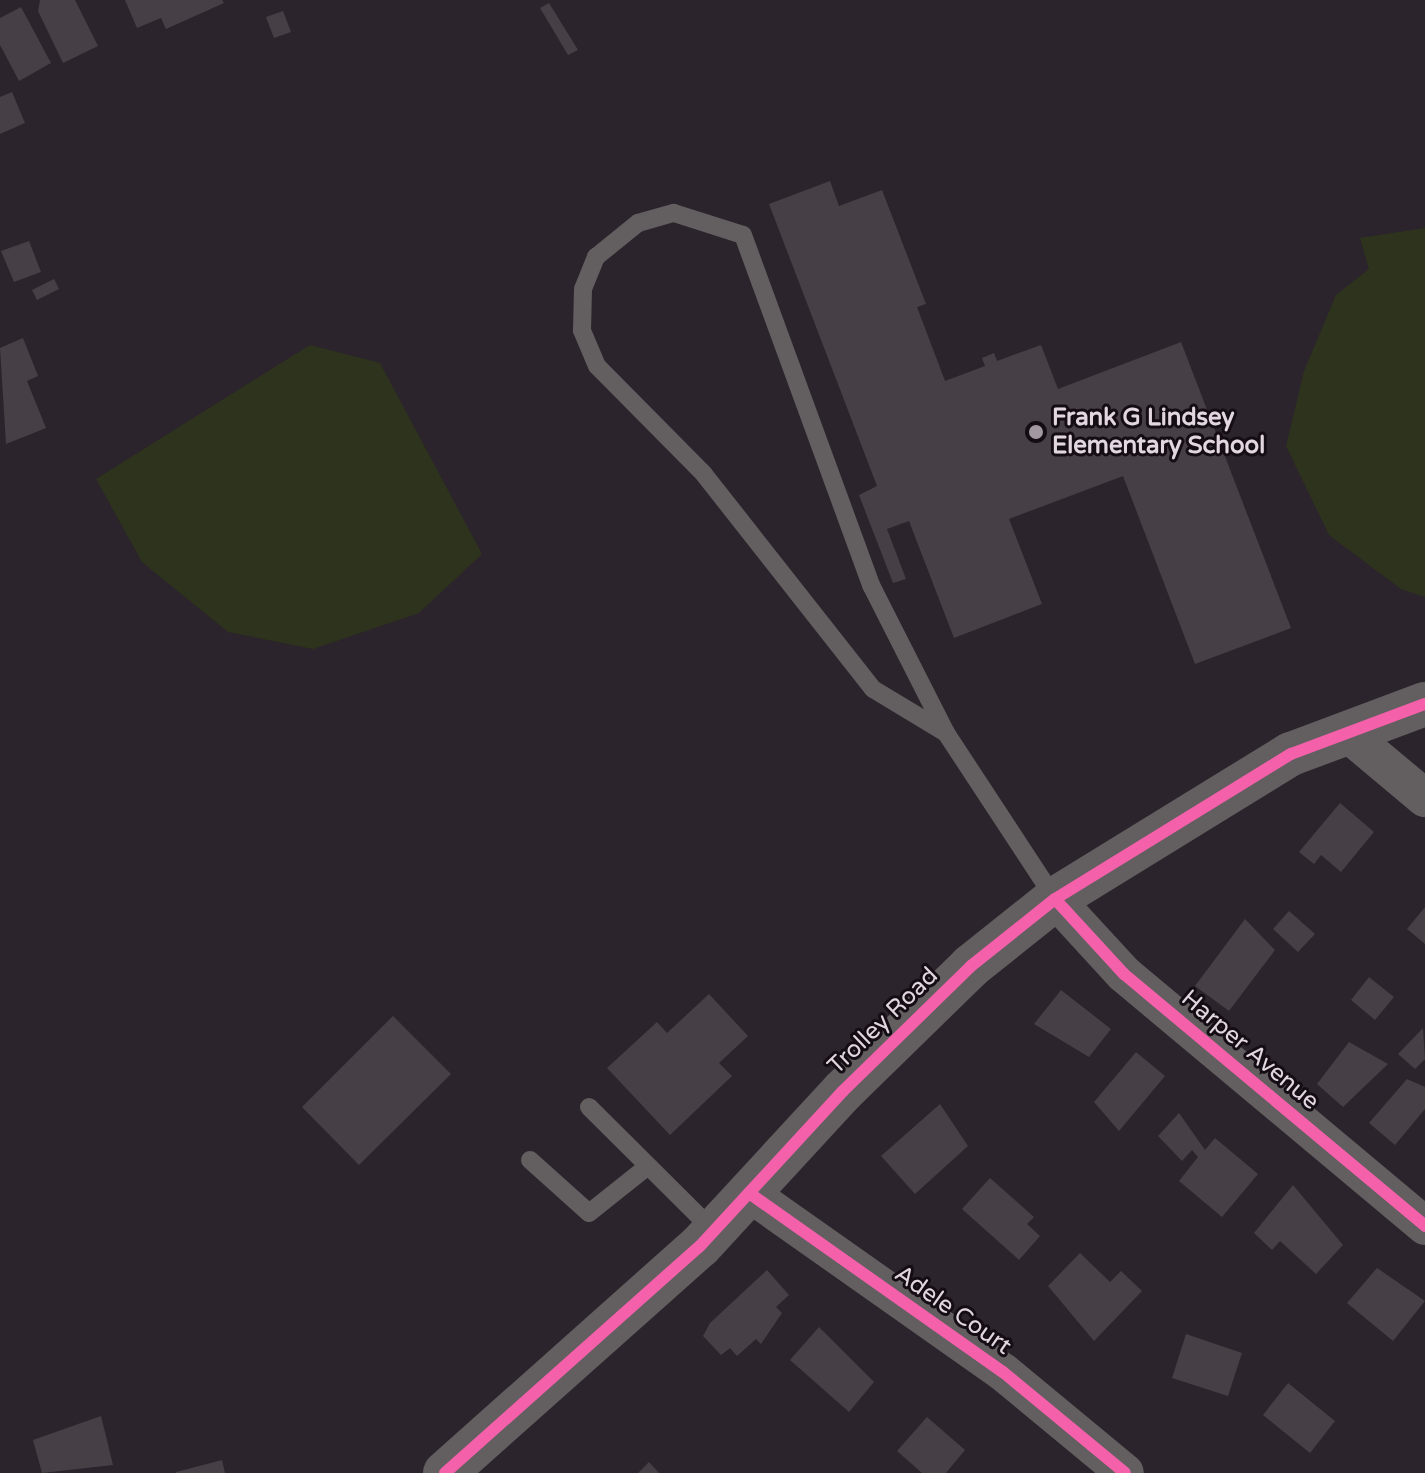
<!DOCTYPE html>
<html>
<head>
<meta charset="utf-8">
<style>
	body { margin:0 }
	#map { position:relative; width:1425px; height:1473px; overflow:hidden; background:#2c242c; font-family:"Varela Round",sans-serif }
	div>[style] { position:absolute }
	.green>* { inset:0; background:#2d331c }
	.building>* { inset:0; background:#463f46 }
	.service>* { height:18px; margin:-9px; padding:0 9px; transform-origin:9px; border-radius:9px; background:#635e5f }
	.minor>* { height:38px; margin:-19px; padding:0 19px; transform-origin:19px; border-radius:19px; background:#635e5f }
	.tertiary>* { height:44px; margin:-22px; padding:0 22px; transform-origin:22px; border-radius:22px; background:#635e5f }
	.cycleway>* { height:12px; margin:-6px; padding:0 6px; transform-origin:6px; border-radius:6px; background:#f560ab }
	.dots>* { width:22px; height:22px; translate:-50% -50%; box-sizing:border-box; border:4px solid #140d14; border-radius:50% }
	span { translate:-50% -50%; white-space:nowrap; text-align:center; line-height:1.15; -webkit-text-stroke:6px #140d14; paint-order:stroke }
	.poi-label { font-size:24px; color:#e2d7e1; font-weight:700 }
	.left { translate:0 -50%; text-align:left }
	.street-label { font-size:24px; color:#e2d7e1 }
</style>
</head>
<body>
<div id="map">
	<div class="green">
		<div style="clip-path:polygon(1425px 228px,1425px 597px,1401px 589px,1329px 535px,1286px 446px,1304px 371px,1336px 295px,1369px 269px,1360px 238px)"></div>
		<div style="clip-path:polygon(310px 345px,380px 363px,482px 554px,419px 613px,313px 649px,228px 632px,142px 562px,96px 479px)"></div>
	</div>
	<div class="building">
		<div style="clip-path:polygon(40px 0,75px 0,98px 46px,63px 63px,38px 11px)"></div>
		<div style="clip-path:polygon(125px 0,222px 0,224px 3px,166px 29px,161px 18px,137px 28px)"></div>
		<div style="clip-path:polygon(549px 3px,578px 50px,568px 55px,540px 8px)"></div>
		<div style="clip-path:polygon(21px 7px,51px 63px,19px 81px,0 45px,0 18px)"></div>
		<div style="clip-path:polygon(283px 11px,291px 32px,274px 38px,266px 17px)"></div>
		<div style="clip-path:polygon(12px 92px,25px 123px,0 134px,0 97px)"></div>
		<div style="clip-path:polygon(830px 181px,839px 206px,882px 190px,926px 304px,917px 307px,945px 381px,985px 366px,982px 358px,994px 353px,997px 361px,1041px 345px,1058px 389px,1181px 342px,1291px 628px,1195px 664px,1123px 476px,1009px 519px,1042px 604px,954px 638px,909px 521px,887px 529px,906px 579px,893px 583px,859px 495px,877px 486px,769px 204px)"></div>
		<div style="clip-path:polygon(29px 241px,41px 272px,14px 282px,1px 251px)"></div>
		<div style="clip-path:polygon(54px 279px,59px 289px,37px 300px,32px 290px)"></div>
		<div style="clip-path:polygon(23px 338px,38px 376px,27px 381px,46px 428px,6px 444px,0 348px)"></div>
		<div style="clip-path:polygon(1340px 803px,1374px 832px,1341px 872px,1321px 855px,1314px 864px,1299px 852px)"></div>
		<div style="clip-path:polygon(1425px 907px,1425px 944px,1407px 929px)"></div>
		<div style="clip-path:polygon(1289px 911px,1315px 934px,1298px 952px,1273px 929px)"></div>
		<div style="clip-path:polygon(1245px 919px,1275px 950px,1229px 1011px,1195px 986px)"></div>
		<div style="clip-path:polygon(1369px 977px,1394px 997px,1375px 1020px,1351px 1000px)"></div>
		<div style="clip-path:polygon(1061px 990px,1111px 1029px,1089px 1057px,1034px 1024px)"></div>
		<div style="clip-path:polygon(709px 994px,748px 1036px,719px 1063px,732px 1076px,670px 1135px,607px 1068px,657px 1022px,667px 1033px)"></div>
		<div style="clip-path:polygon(393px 1016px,451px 1074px,359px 1165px,302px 1107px)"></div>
		<div style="clip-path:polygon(1423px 1028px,1425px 1059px,1415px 1069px,1398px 1054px)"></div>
		<div style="clip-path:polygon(1349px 1042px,1388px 1064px,1343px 1107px,1317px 1084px)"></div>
		<div style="clip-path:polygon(1136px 1052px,1165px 1076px,1119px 1131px,1094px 1102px)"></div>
		<div style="clip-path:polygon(1407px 1079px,1425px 1087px,1425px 1109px,1395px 1145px,1369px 1123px)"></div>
		<div style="clip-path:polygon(940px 1104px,968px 1146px,915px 1194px,881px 1156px)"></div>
		<div style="clip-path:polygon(1179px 1113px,1205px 1150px,1215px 1138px,1258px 1174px,1222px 1217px,1179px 1181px,1198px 1157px,1192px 1150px,1182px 1161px,1158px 1136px)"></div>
		<div style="clip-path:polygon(990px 1178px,1034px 1217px,1027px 1224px,1040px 1236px,1019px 1260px,962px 1209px)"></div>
		<div style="clip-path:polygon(1293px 1185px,1343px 1245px,1316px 1274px,1280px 1241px,1272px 1250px,1254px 1233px)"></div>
		<div style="clip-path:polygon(1080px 1253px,1110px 1282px,1121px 1271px,1142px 1291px,1094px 1341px,1048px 1286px)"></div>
		<div style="clip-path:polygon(1377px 1268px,1425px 1301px,1393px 1341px,1347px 1303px)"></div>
		<div style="clip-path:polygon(767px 1270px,789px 1295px,776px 1307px,782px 1313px,761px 1344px,756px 1339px,737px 1356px,730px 1348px,721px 1355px,703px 1336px,710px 1323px)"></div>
		<div style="clip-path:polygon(819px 1327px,874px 1382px,849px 1412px,790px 1360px)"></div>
		<div style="clip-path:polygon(1186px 1334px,1242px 1353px,1228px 1396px,1172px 1378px)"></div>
		<div style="clip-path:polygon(1288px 1383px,1335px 1421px,1310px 1453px,1263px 1415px)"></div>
		<div style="clip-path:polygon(101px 1416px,113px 1465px,42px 1473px,33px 1440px)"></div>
		<div style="clip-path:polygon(927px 1417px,965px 1450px,946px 1473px,922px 1473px,897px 1451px)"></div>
		<div style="clip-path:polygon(222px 1460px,225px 1473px,176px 1473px,176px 1472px)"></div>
		<div style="clip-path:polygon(649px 1462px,659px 1473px,638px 1473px)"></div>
	</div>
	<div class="service">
		<div style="left:674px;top:213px;width:72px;rotate:17.7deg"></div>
		<div style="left:743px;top:235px;width:373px;rotate:69.9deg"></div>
		<div style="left:871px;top:585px;width:166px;rotate:63.1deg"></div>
		<div style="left:946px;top:733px;width:85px;rotate:-148.9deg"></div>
		<div style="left:873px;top:689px;width:273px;rotate:-128.2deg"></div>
		<div style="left:704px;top:474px;width:152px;rotate:-134.7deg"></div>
		<div style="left:597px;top:366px;width:39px;rotate:-113deg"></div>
		<div style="left:582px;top:330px;width:41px;rotate:-88.6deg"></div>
		<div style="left:583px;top:289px;width:35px;rotate:-68deg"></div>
		<div style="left:596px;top:257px;width:54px;rotate:-39deg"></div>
		<div style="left:638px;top:223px;width:37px;rotate:-16deg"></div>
		<div style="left:946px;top:733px;width:199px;rotate:56.7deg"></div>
		<div style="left:589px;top:1107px;width:176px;rotate:44.8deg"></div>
		<div style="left:530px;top:1160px;width:79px;rotate:41.9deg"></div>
		<div style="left:589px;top:1213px;width:75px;rotate:-38.5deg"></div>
	</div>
	<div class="minor">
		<div style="left:1346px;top:732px;width:103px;rotate:39.9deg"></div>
		<div style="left:1055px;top:899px;width:102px;rotate:47.4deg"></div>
		<div style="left:1124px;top:974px;width:393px;rotate:39.9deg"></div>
		<div style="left:749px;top:1193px;width:311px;rotate:35.2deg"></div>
		<div style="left:1003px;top:1372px;width:158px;rotate:39.6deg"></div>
	</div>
	<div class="tertiary">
		<div style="left:445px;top:1473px;width:341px;rotate:-41.7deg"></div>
		<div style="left:700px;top:1246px;width:211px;rotate:-47.3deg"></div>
		<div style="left:843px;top:1091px;width:179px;rotate:-44.3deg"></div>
		<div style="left:971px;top:966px;width:107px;rotate:-38.6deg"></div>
		<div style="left:1055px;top:899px;width:277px;rotate:-31.6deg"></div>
		<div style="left:1291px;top:754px;width:143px;rotate:-20.5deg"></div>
	</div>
	<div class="cycleway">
		<div style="left:1055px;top:899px;width:102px;rotate:47.4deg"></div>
		<div style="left:1124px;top:974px;width:393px;rotate:39.9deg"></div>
		<div style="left:749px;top:1193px;width:311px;rotate:35.2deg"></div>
		<div style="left:1003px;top:1372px;width:158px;rotate:39.6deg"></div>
		<div style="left:445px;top:1473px;width:341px;rotate:-41.7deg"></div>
		<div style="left:700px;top:1246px;width:211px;rotate:-47.3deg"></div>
		<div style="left:843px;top:1091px;width:179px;rotate:-44.3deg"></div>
		<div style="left:971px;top:966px;width:107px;rotate:-38.6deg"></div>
		<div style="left:1055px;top:899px;width:277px;rotate:-31.6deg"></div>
		<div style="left:1291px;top:754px;width:143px;rotate:-20.5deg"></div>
	</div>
	<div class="dots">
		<div style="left:1036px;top:432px;background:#a298a2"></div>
	</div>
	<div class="poi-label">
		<span class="left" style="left:1052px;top:432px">Frank G Lindsey<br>Elementary School</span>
	</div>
	<div class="street-label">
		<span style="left:883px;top:1021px;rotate:-44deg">Trolley Road</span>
		<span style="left:1250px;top:1050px;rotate:40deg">Harper Avenue</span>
		<span style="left:953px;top:1310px;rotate:35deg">Adele Court</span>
	</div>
</div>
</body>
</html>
